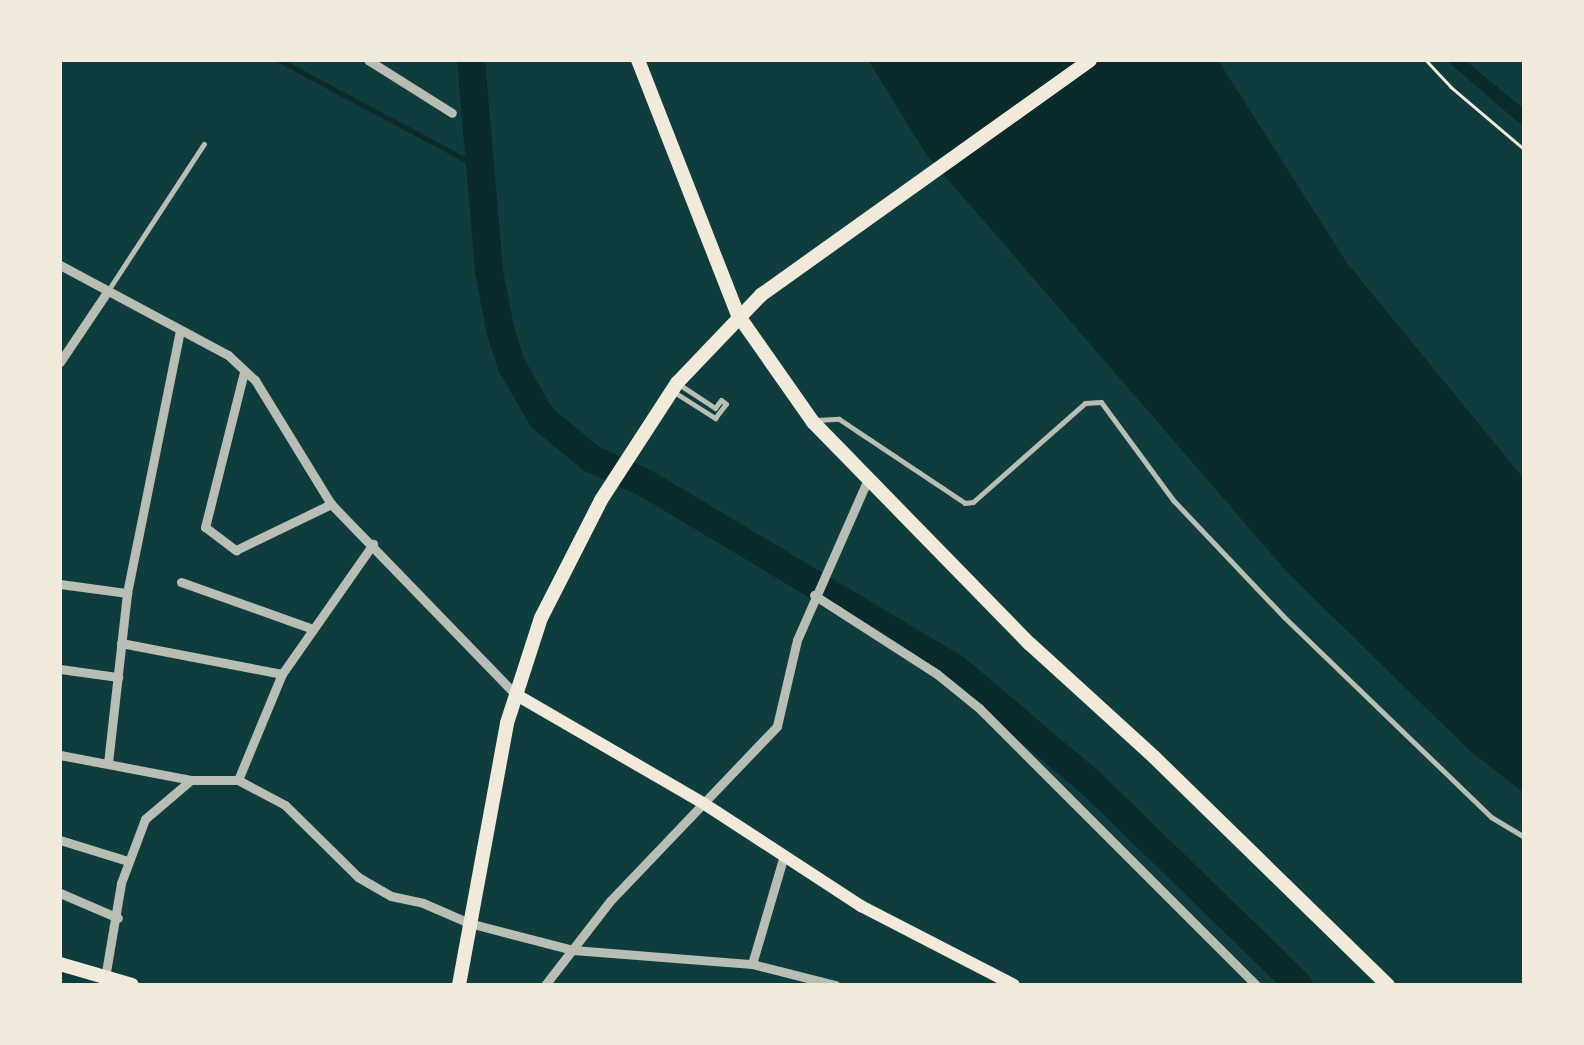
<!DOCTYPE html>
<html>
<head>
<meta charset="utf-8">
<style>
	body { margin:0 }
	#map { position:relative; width:1584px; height:1045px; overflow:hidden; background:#0f3d3e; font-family:"Sofia Sans Condensed",sans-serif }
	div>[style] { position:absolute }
	.water>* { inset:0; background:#0a2a2b }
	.stream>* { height:5px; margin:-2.5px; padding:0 2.5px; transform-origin:2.5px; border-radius:2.5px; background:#0a2a2b }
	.river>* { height:28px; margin:-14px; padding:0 14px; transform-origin:14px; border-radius:14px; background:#0a2a2b }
	.path>* { height:2.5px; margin:-1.25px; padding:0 1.25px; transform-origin:1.25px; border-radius:1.25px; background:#f1e9da }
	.service>* { height:5px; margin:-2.5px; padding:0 2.5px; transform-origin:2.5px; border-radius:2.5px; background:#b8beb3 }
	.minor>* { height:9px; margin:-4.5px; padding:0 4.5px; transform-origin:4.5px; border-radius:4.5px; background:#b8beb3 }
	.secondary>* { height:12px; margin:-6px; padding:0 6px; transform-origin:6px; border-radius:6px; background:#f1e9da }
	.primary>* { height:14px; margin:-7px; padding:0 7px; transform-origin:7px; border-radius:7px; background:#f1e9da }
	span { translate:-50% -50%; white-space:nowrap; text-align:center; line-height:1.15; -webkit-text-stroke:8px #f1e9da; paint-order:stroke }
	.frame { position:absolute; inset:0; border:62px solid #f1e9da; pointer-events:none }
</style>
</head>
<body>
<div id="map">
	<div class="water">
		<div style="clip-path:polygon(868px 60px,1218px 60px,1347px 263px,1524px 479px,1524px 793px,1469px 750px,1288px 573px,926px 154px)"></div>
		<div style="clip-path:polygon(1446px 60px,1465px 60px,1524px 109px,1524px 127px)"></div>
	</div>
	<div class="stream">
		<div style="left:279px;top:60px;width:227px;rotate:28.1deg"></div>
	</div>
	<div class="river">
		<div style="left:471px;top:60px;width:213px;rotate:85.1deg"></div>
		<div style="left:489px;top:272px;width:62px;rotate:78.9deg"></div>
		<div style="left:501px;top:333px;width:35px;rotate:72deg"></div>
		<div style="left:512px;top:366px;width:60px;rotate:60deg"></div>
		<div style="left:542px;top:418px;width:65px;rotate:39.4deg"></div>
		<div style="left:592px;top:459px;width:60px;rotate:24.4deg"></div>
		<div style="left:647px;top:484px;width:360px;rotate:30.9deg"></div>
		<div style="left:956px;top:669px;width:177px;rotate:40.2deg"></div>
		<div style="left:1091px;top:783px;width:290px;rotate:44.2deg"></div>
	</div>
	<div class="path">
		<div style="left:1426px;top:60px;width:37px;rotate:47deg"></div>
		<div style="left:1451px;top:87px;width:96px;rotate:40.3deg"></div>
	</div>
	<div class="service">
		<div style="left:107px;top:292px;width:177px;rotate:-56.8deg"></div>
		<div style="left:674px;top:392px;width:49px;rotate:32.4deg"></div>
		<div style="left:715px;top:418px;width:18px;rotate:-52deg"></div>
		<div style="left:726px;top:404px;width:6px;rotate:-141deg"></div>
		<div style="left:721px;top:400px;width:10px;rotate:127deg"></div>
		<div style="left:715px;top:408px;width:42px;rotate:-146.7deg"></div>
		<div style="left:817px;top:420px;width:22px;rotate:-3deg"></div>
		<div style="left:839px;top:419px;width:151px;rotate:33.7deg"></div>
		<div style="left:965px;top:503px;width:8px;rotate:-7deg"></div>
		<div style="left:973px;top:502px;width:149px;rotate:-41.5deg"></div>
		<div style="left:1085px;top:403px;width:16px;rotate:-4deg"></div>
		<div style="left:1101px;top:402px;width:122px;rotate:53.7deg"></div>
		<div style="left:1173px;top:500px;width:160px;rotate:46.5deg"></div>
		<div style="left:1283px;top:616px;width:289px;rotate:44deg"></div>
		<div style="left:1491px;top:817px;width:39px;rotate:31deg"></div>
	</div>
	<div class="minor">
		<div style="left:368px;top:60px;width:99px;rotate:32.2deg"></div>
		<div style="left:60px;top:265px;width:191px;rotate:28.2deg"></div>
		<div style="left:228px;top:355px;width:37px;rotate:43deg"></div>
		<div style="left:255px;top:380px;width:145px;rotate:58.5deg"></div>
		<div style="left:331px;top:504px;width:264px;rotate:45.9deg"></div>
		<div style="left:60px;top:362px;width:84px;rotate:-56.1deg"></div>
		<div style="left:244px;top:372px;width:160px;rotate:104.1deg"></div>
		<div style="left:205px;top:527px;width:39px;rotate:37deg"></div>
		<div style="left:236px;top:550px;width:106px;rotate:-25.8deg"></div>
		<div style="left:181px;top:582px;width:140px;rotate:19.6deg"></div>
		<div style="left:60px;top:584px;width:68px;rotate:7.7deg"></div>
		<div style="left:814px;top:595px;width:146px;rotate:32.7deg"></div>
		<div style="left:937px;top:674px;width:54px;rotate:39deg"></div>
		<div style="left:979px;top:708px;width:392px;rotate:45deg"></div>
		<div style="left:121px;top:643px;width:164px;rotate:10.9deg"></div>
		<div style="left:60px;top:669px;width:59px;rotate:7.9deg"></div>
		<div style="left:60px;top:755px;width:133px;rotate:10.8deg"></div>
		<div style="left:191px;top:780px;width:47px"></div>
		<div style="left:238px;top:780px;width:53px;rotate:28deg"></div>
		<div style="left:285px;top:805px;width:103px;rotate:44.6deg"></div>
		<div style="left:358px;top:877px;width:38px;rotate:30deg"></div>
		<div style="left:391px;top:896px;width:33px;rotate:12deg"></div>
		<div style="left:423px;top:903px;width:50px;rotate:23.5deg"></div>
		<div style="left:469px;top:923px;width:107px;rotate:14.6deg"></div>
		<div style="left:573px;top:950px;width:180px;rotate:4.5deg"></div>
		<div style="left:752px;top:964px;width:86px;rotate:14.2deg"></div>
		<div style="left:108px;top:763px;width:171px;rotate:-83.6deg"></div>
		<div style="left:127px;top:593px;width:268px;rotate:-78.6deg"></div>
		<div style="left:238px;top:780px;width:115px;rotate:-67.5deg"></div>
		<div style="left:282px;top:674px;width:159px;rotate:-55deg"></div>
		<div style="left:60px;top:840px;width:71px;rotate:17.2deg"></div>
		<div style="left:60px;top:893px;width:63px;rotate:23.3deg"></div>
		<div style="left:752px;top:964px;width:109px;rotate:-73.6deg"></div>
		<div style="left:105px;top:978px;width:96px;rotate:-80.4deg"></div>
		<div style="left:121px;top:883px;width:68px;rotate:-69.4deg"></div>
		<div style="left:145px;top:819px;width:60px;rotate:-40.3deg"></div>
		<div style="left:545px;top:985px;width:106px;rotate:-52.3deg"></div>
		<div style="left:610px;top:901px;width:242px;rotate:-46.3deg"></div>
		<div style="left:777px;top:726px;width:88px;rotate:-76.9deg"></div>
		<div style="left:797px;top:640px;width:174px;rotate:-66.2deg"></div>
	</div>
	<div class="secondary">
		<div style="left:515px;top:694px;width:217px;rotate:30.1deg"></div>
		<div style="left:703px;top:803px;width:189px;rotate:33.1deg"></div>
		<div style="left:861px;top:906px;width:172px;rotate:27.3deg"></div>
	</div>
	<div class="primary">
		<div style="left:638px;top:60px;width:274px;rotate:68.6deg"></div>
		<div style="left:738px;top:315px;width:131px;rotate:55deg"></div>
		<div style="left:813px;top:422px;width:310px;rotate:45.7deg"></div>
		<div style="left:1030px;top:644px;width:168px;rotate:42.3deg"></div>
		<div style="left:1154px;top:757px;width:327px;rotate:44.3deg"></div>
		<div style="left:60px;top:964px;width:75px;rotate:16.3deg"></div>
		<div style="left:459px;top:985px;width:266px;rotate:-79.6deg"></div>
		<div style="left:507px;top:723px;width:110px;rotate:-72.1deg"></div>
		<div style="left:541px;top:618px;width:132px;rotate:-63deg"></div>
		<div style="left:601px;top:500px;width:140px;rotate:-57deg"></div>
		<div style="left:677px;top:383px;width:122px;rotate:-46.3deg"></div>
		<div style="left:761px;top:295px;width:404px;rotate:-35.5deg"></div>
	</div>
	<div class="frame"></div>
</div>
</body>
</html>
